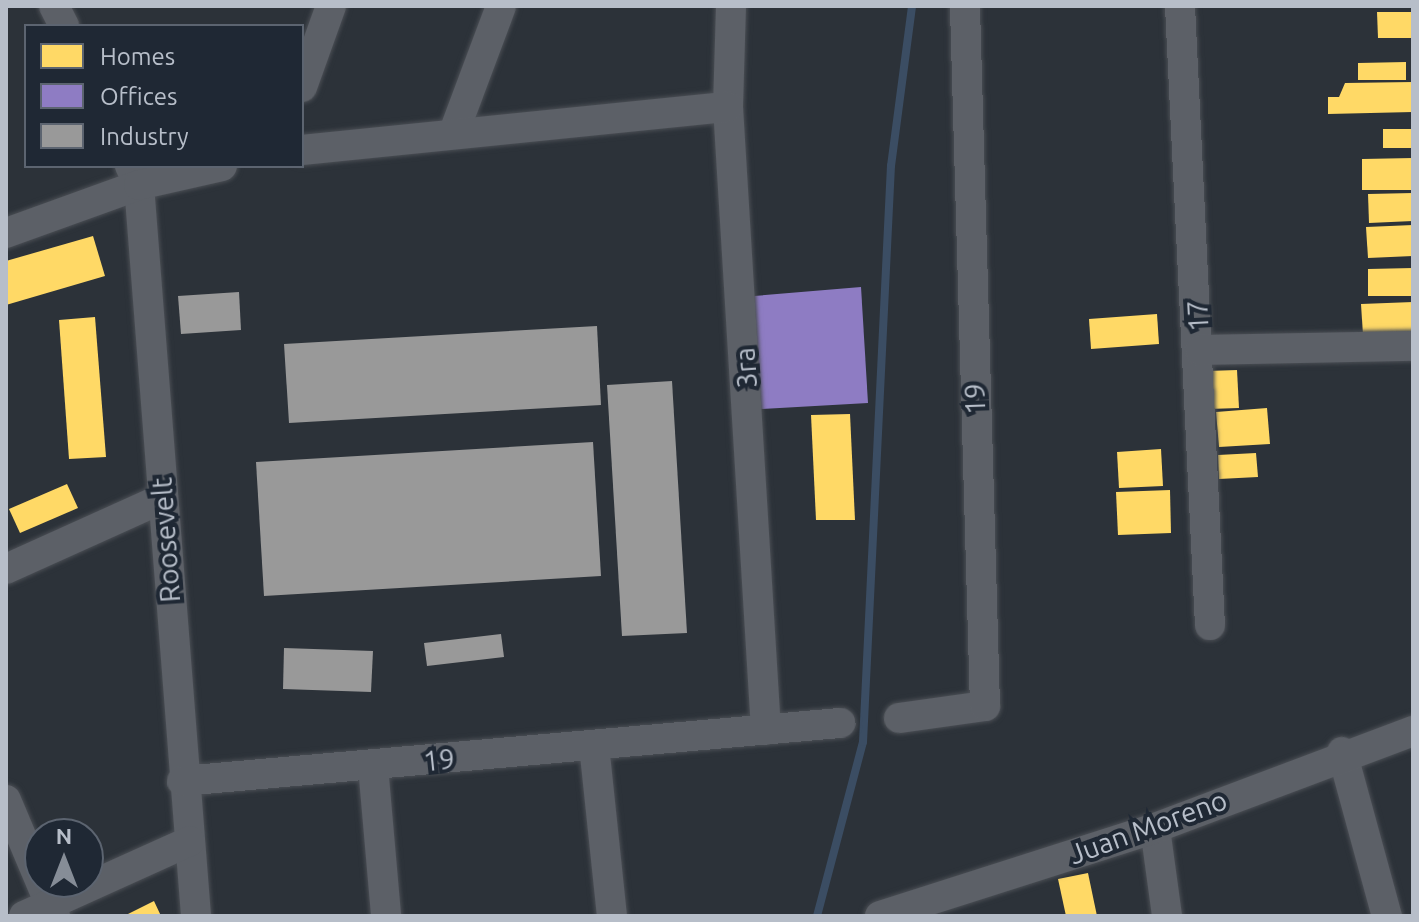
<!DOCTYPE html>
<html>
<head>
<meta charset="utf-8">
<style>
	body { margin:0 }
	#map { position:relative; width:1419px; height:922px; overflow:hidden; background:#2c3239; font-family:Ubuntu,sans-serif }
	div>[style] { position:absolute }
	.homes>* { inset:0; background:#ffd966 }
	.offices>* { inset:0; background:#8e7cc3 }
	.industry>* { inset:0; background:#999 }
	.stream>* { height:8px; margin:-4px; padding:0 4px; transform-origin:4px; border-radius:4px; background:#3b4d63 }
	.roads { filter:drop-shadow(0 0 2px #4a4e54) drop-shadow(0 0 2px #4a4e54) }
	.minor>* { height:30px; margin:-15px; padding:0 15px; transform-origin:15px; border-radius:15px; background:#5c6067 }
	span { translate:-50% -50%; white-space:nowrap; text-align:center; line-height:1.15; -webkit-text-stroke:8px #1f2834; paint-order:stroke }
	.street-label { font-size:28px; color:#b7bec9 }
	.frame { position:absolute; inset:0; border:8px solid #b7bec9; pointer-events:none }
	.legend { position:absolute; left:24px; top:24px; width:280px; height:144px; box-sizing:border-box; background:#1f2834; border:2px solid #5c6470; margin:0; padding:10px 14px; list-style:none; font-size:24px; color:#b7bec9 }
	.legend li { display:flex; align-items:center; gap:16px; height:40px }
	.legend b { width:40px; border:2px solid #5c6470 }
	.north { position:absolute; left:24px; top:818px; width:80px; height:80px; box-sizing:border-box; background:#1f2834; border:2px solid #5c6470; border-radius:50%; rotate:0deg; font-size:22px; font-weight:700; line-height:32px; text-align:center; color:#b7bec9 }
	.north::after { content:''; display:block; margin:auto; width:28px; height:36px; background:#868d97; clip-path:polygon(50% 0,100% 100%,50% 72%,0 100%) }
</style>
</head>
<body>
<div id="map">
	<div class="homes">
		<div style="clip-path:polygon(1377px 12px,1413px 12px,1413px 38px,1378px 38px)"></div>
		<div style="clip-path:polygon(1406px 62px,1406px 80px,1358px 80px,1358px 63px)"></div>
		<div style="clip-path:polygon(1413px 82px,1413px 112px,1328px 114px,1328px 97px,1339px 97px,1345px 83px)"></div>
		<div style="clip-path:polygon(1383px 129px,1413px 129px,1413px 148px,1383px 148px)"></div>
		<div style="clip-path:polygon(1413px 158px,1413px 190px,1362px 190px,1362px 159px)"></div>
		<div style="clip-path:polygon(1413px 193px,1413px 221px,1369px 223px,1368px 194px)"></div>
		<div style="clip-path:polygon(1413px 225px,1413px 256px,1368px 258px,1366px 227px)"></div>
		<div style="clip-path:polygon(93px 236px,105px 276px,6px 305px,6px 261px)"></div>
		<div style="clip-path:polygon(1413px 268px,1413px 296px,1368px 296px,1368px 269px)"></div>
		<div style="clip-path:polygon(1413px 302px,1413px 333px,1363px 335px,1361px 304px)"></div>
		<div style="clip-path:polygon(1157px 314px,1159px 344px,1091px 349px,1089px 319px)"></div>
		<div style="clip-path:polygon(95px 317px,106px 457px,69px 459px,59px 320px)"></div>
		<div style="clip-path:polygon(1237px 370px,1239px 408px,1209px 409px,1207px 371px)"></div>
		<div style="clip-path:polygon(1267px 408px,1270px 444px,1219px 447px,1216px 412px)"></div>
		<div style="clip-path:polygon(850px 414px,855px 520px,816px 520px,811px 415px)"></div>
		<div style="clip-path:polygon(1161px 449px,1163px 486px,1119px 488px,1117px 452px)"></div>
		<div style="clip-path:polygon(1256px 453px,1258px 477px,1219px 479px,1218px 455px)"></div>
		<div style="clip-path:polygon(67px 484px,78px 508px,20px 533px,9px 509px)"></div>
		<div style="clip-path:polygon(1170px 490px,1171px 533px,1118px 535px,1116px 492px)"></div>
		<div style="clip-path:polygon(1088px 873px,1097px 916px,1066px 916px,1058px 879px)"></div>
		<div style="clip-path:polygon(154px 901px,161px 916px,124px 916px)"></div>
	</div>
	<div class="offices">
		<div style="clip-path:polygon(861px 287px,868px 403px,761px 409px,754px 296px)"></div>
	</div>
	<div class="industry">
		<div style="clip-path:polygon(239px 292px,241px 330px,181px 334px,178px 296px)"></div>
		<div style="clip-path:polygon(597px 326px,601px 405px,289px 423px,284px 344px)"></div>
		<div style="clip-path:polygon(672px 381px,687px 633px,622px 636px,607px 385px)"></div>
		<div style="clip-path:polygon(593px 442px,601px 576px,264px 596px,256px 462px)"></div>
		<div style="clip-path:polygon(501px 634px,504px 657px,427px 666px,424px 643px)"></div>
		<div style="clip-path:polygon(284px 648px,373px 651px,371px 692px,283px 689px)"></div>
	</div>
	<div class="stream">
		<div style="left:817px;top:916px;width:180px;rotate:-75.2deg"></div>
		<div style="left:863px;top:742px;width:577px;rotate:-87.22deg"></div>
		<div style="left:891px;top:166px;width:161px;rotate:-82.5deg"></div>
	</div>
	<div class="roads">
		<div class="minor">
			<div style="left:54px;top:6px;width:22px;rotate:63deg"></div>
			<div style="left:731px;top:6px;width:101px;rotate:91.7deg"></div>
			<div style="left:728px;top:107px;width:624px;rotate:86.51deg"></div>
			<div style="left:1180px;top:6px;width:620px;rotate:87.23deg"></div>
			<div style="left:302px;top:87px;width:86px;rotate:-70.3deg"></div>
			<div style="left:454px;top:132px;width:134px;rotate:-69.5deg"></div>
			<div style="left:302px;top:150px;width:428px;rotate:-5.8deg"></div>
			<div style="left:130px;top:166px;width:21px;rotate:65deg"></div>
			<div style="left:139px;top:185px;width:733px;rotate:85.54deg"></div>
			<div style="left:6px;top:233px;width:141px;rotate:-19.8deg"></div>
			<div style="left:139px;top:185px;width:85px;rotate:-12.9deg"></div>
			<div style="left:1200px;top:350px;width:213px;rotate:-1.1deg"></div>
			<div style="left:6px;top:569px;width:172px;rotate:-24.3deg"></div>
			<div style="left:899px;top:718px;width:87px;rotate:-7.9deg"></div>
			<div style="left:985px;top:706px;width:700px;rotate:-91.64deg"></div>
			<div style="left:594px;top:745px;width:172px;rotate:84deg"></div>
			<div style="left:1342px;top:752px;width:170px;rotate:74.7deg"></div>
			<div style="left:373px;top:766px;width:151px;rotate:85deg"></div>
			<div style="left:182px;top:781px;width:661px;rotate:-5.04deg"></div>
			<div style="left:6px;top:800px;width:126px;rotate:67.1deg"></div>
			<div style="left:1155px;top:828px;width:89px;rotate:82.2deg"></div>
			<div style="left:24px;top:916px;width:182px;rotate:-24.3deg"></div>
			<div style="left:880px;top:916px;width:289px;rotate:-17.7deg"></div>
			<div style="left:1155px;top:828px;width:276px;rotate:-20.6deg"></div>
		</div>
	</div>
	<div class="street-label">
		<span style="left:1198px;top:316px;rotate:-93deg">17</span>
		<span style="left:746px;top:368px;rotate:-94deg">3ra</span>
		<span style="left:975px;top:399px;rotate:-92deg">19</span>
		<span style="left:166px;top:540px;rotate:-94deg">Roosevelt</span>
		<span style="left:439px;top:760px;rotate:-6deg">19</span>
		<span style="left:1148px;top:827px;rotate:-20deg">Juan Moreno</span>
	</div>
	<div class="frame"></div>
	<ul class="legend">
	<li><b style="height:22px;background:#ffd966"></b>Homes</li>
	<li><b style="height:22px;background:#8e7cc3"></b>Offices</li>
	<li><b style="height:22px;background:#999"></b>Industry</li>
	</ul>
	<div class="north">N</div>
</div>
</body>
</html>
